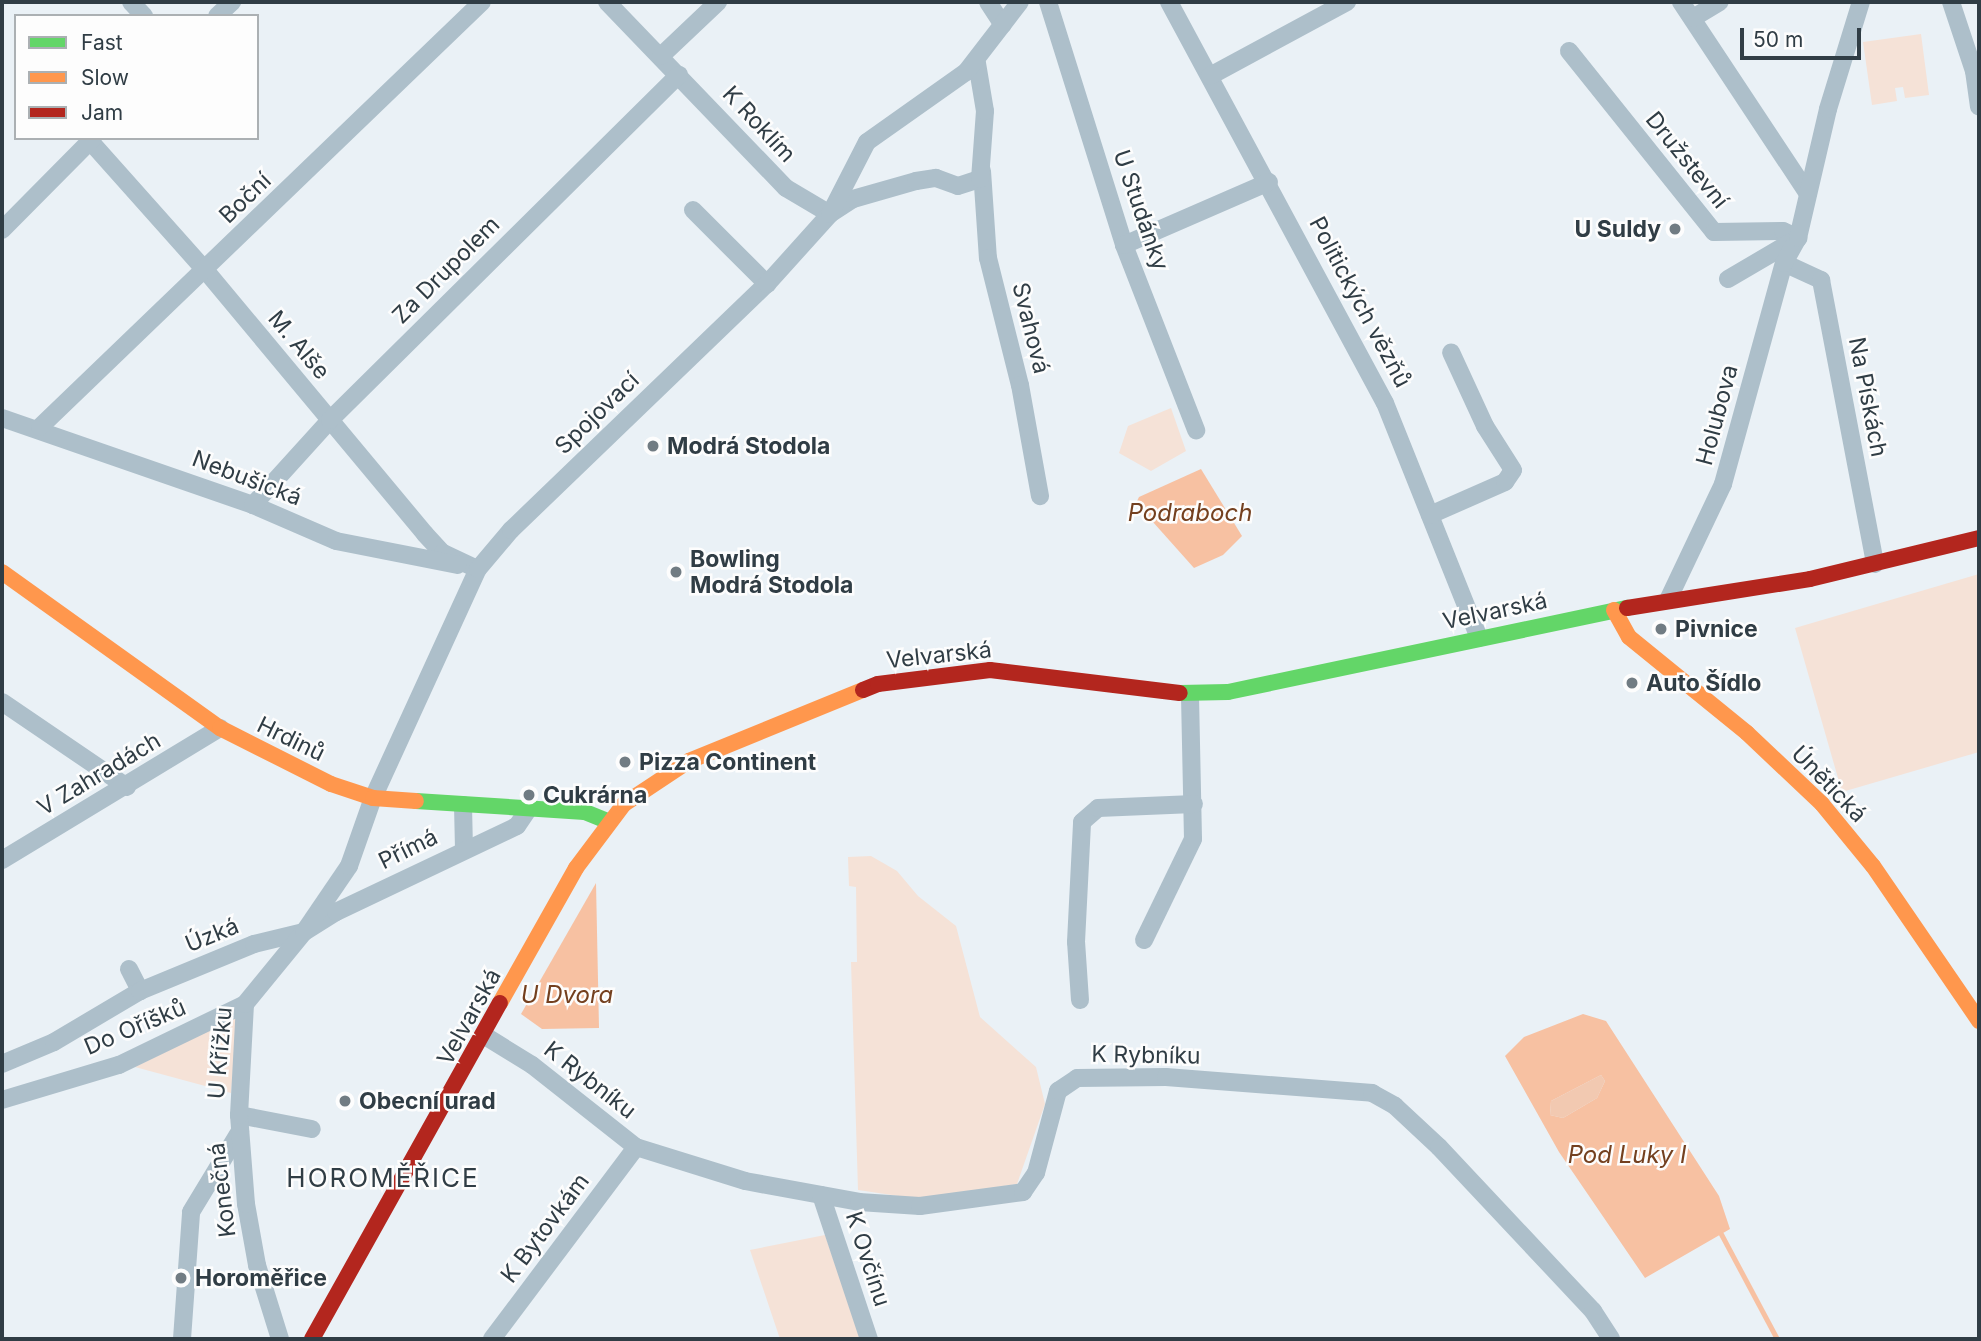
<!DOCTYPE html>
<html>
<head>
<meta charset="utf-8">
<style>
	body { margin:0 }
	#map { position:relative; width:1981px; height:1341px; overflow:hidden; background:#eaf1f6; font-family:Inter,sans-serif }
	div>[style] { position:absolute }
	.green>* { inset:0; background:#f5e2d7 }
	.forest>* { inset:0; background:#f2c9b1 }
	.water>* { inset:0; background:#f7c1a2 }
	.stream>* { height:5px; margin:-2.5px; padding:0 2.5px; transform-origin:2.5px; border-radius:2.5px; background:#f7c1a2 }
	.street>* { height:18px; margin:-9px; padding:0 9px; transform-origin:9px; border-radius:9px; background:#adbfca }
	.fast>* { height:16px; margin:-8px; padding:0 8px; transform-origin:8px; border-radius:8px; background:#63d668 }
	.slow>* { height:16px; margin:-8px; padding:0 8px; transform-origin:8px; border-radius:8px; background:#ff974d }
	.jam>* { height:16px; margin:-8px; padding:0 8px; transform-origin:8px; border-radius:8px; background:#b3261e }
	.dots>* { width:19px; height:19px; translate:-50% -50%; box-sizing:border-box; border:4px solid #fdfdfd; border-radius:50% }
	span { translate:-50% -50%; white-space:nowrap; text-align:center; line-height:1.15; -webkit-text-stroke:5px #fdfdfd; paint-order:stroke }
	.street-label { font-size:23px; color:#303d45 }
	.poi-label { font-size:23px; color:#303d45; font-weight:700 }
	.right { translate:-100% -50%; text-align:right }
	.left { translate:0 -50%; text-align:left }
	.water-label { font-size:24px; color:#74401f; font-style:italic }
	.quarter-label { font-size:26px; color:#303d45; letter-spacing:2px }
	.frame { position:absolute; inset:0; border:4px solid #303d45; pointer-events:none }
	.legend { position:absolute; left:14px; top:14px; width:245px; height:126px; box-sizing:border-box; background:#fdfdfd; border:2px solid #abb0b3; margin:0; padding:9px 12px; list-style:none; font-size:21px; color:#303d45 }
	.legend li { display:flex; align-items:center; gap:14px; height:35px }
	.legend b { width:35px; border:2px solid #abb0b3 }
	.scale { position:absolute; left:1740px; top:28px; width:121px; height:32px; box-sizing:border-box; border:4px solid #303d45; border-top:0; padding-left:9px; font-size:21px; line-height:24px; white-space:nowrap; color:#303d45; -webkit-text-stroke:5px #fdfdfd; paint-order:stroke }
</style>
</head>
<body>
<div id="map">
	<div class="green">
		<div style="clip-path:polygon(1921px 34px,1929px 95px,1905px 98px,1903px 87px,1895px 88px,1897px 101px,1872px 105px,1863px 42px)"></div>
		<div style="clip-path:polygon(1171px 408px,1186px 451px,1151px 471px,1119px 453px,1128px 426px)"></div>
		<div style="clip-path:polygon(1979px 574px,1979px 752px,1842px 792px,1795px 628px)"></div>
		<div style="clip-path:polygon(871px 856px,897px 871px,918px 896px,956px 926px,980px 1017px,1036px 1067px,1045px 1104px,1017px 1184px,919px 1199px,858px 1190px,851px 962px,857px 962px,856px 887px,849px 886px,848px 857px)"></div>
		<div style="clip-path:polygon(238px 1015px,231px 1093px,135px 1067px)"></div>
		<div style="clip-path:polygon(825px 1235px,861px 1339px,780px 1339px,750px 1250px)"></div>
	</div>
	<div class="forest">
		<div style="clip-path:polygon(1601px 1075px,1605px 1081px,1597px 1098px,1563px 1118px,1550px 1115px,1551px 1101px)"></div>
	</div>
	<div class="water">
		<div style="clip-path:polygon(1201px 469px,1242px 536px,1223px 555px,1194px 568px,1136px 503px,1139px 497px)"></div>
		<div style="clip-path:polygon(596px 883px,599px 1028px,542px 1029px,521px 1014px)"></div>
		<div style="clip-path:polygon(evenodd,1583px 1014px,1606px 1021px,1719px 1196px,1730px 1229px,1645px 1278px,1559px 1152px,1505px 1056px,1524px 1037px,1583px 1014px,1601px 1075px,1605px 1081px,1597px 1098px,1563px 1118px,1550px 1115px,1551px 1101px,1601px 1075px)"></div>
	</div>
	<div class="stream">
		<div style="left:1721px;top:1234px;width:119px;rotate:61.9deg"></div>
	</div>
	<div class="street">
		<div style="left:131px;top:2px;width:19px;rotate:47deg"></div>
		<div style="left:607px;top:2px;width:258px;rotate:46.1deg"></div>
		<div style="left:786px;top:188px;width:51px;rotate:30.6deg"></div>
		<div style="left:988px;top:2px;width:27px;rotate:57deg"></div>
		<div style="left:1048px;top:2px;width:255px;rotate:72.6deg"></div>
		<div style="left:1124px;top:245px;width:199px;rotate:68.7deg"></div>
		<div style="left:1169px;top:2px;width:455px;rotate:61.7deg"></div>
		<div style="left:1385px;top:403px;width:253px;rotate:68.2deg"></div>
		<div style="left:1681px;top:2px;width:230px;rotate:56.5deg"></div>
		<div style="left:1951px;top:2px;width:73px;rotate:71.6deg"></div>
		<div style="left:1974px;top:71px;width:36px;rotate:82deg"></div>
		<div style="left:217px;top:16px;width:21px;rotate:-43deg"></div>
		<div style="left:1693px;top:18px;width:31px;rotate:-31deg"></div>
		<div style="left:1569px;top:51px;width:232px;rotate:51.3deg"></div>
		<div style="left:1714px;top:232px;width:69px;rotate:-0.8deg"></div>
		<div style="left:1783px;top:231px;width:17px;rotate:25deg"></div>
		<div style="left:661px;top:56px;width:79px;rotate:-43.5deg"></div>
		<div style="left:1210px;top:76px;width:156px;rotate:-28.4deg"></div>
		<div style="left:90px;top:141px;width:174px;rotate:48.3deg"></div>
		<div style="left:206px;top:271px;width:342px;rotate:50.2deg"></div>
		<div style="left:425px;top:534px;width:26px;rotate:47deg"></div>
		<div style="left:443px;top:553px;width:38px;rotate:25deg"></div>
		<div style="left:982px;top:171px;width:87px;rotate:86.1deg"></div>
		<div style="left:988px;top:258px;width:131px;rotate:75.9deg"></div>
		<div style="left:1020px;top:385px;width:113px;rotate:79.8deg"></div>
		<div style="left:693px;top:210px;width:105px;rotate:45deg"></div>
		<div style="left:830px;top:214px;width:27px;rotate:-33deg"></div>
		<div style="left:853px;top:199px;width:66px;rotate:-15.9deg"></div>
		<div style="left:916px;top:181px;width:20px;rotate:-9deg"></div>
		<div style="left:936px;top:178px;width:23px;rotate:20deg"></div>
		<div style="left:958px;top:186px;width:23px;rotate:-18deg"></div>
		<div style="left:980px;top:179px;width:68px;rotate:-85.8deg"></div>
		<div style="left:985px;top:111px;width:49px;rotate:-99.5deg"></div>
		<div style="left:2px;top:230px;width:129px;rotate:-45.3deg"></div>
		<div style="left:1124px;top:245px;width:158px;rotate:-23.5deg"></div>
		<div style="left:1784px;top:263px;width:41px;rotate:24.7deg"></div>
		<div style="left:1821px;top:280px;width:289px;rotate:79.2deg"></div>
		<div style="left:1728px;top:279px;width:81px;rotate:-30.4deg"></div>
		<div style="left:2px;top:418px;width:266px;rotate:19.1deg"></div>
		<div style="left:253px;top:505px;width:90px;rotate:23.4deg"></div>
		<div style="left:336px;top:541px;width:124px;rotate:11.1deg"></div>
		<div style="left:40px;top:427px;width:613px;rotate:-43.88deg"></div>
		<div style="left:253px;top:505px;width:115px;rotate:-47.8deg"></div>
		<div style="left:330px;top:420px;width:491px;rotate:-44.7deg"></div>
		<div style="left:1430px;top:515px;width:82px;rotate:-23.7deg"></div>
		<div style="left:1505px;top:482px;width:14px;rotate:-56deg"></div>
		<div style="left:1513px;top:470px;width:52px;rotate:-122.5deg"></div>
		<div style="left:1485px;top:426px;width:81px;rotate:-114.7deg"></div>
		<div style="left:1668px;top:600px;width:128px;rotate:-64.6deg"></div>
		<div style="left:1723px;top:484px;width:229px;rotate:-74.6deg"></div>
		<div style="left:1784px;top:263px;width:29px;rotate:-61deg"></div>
		<div style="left:1798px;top:238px;width:132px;rotate:-76.9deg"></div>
		<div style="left:1828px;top:109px;width:112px;rotate:-72.9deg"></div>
		<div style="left:2px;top:702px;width:151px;rotate:34.2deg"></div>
		<div style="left:463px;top:805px;width:44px;rotate:88.7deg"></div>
		<div style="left:2px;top:860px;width:255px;rotate:-31.2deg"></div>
		<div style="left:1144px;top:940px;width:112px;rotate:-64.1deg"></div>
		<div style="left:1193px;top:839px;width:145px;rotate:-91.2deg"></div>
		<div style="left:129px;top:969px;width:25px;rotate:63deg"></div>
		<div style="left:1080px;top:1000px;width:58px;rotate:-93.9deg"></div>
		<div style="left:1076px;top:942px;width:120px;rotate:-87.1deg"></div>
		<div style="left:1082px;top:822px;width:21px;rotate:-41deg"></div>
		<div style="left:1098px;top:808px;width:96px;rotate:-2.4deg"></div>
		<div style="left:485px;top:1036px;width:55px;rotate:31.7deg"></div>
		<div style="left:532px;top:1065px;width:132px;rotate:38.3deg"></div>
		<div style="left:636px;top:1147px;width:114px;rotate:17.3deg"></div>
		<div style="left:745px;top:1181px;width:116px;rotate:10.4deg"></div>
		<div style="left:859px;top:1202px;width:61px;rotate:3.8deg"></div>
		<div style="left:920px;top:1206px;width:104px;rotate:-7.7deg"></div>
		<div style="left:1023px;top:1192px;width:23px;rotate:-56deg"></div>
		<div style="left:1036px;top:1173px;width:85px;rotate:-75deg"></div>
		<div style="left:1058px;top:1091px;width:23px;rotate:-34deg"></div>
		<div style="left:1077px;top:1078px;width:89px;rotate:-0.6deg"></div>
		<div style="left:1166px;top:1077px;width:207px;rotate:4.4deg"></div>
		<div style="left:1372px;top:1093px;width:26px;rotate:29deg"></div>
		<div style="left:1395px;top:1106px;width:60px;rotate:43deg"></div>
		<div style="left:1439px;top:1147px;width:225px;rotate:46.8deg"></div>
		<div style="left:1593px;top:1311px;width:33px;rotate:57deg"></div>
		<div style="left:2px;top:1064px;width:56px;rotate:-22.9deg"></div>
		<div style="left:54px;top:1042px;width:100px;rotate:-30.7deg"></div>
		<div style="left:140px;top:991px;width:123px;rotate:-22.4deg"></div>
		<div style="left:254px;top:944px;width:51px;rotate:-13.5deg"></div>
		<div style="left:304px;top:932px;width:38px;rotate:-32deg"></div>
		<div style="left:336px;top:912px;width:200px;rotate:-25.4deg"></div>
		<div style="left:517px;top:826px;width:22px;rotate:-56deg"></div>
		<div style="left:2px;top:1100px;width:122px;rotate:-16.7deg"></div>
		<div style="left:119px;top:1065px;width:140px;rotate:-25.8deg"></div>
		<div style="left:239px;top:1115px;width:74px;rotate:10.9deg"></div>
		<div style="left:821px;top:1195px;width:152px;rotate:71.6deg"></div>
		<div style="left:182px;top:1339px;width:127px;rotate:-85.9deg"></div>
		<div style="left:191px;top:1212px;width:95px;rotate:-58.8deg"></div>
		<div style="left:280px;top:1339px;width:77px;rotate:-107.3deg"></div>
		<div style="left:257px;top:1265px;width:62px;rotate:-100.2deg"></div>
		<div style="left:246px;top:1204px;width:89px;rotate:-94.5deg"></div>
		<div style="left:239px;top:1115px;width:111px;rotate:-86.9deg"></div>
		<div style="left:245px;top:1004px;width:93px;rotate:-50.7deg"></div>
		<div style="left:304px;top:932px;width:80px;rotate:-55.7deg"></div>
		<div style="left:349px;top:866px;width:72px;rotate:-70.6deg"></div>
		<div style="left:373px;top:798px;width:252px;rotate:-65.4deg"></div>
		<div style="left:478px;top:569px;width:51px;rotate:-49.8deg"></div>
		<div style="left:511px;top:530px;width:355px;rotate:-43.9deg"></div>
		<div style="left:767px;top:284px;width:94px;rotate:-48deg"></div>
		<div style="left:830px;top:214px;width:81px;rotate:-62.8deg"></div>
		<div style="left:867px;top:142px;width:121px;rotate:-35.3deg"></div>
		<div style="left:966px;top:72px;width:88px;rotate:-52.4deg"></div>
		<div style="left:492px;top:1339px;width:240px;rotate:-53.1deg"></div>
	</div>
	<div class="fast">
		<div style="left:1180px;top:693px;width:48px;rotate:-1.2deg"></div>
		<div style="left:1228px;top:692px;width:408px;rotate:-11.9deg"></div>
		<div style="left:416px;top:801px;width:169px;rotate:3.7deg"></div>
		<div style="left:585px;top:812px;width:24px;rotate:22deg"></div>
	</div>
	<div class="slow">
		<div style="left:2px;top:572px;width:268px;rotate:35.6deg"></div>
		<div style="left:220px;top:728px;width:124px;rotate:26.8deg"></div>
		<div style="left:331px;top:784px;width:44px;rotate:18.4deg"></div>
		<div style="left:373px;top:798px;width:43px;rotate:4deg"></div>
		<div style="left:1614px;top:610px;width:31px;rotate:61deg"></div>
		<div style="left:1629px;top:637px;width:152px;rotate:39.1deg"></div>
		<div style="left:1747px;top:733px;width:103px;rotate:43.4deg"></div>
		<div style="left:1822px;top:804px;width:80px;rotate:50.6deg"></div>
		<div style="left:1873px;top:866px;width:188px;rotate:55.6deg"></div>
		<div style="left:500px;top:1003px;width:155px;rotate:-60.6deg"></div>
		<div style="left:576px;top:868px;width:80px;rotate:-53.1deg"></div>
		<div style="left:624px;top:804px;width:78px;rotate:-33.5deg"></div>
		<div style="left:689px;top:761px;width:188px;rotate:-22.2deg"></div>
	</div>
	<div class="jam">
		<div style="left:1627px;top:608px;width:185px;rotate:-9deg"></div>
		<div style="left:1810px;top:579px;width:174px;rotate:-13.6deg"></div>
		<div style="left:863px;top:690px;width:16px;rotate:-22deg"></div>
		<div style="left:878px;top:684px;width:113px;rotate:-7.1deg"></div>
		<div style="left:990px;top:670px;width:191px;rotate:6.9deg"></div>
		<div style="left:312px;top:1339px;width:385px;rotate:-60.8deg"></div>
	</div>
	<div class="dots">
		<div style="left:1675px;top:229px;background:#717c83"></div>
		<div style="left:653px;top:446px;background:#717c83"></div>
		<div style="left:676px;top:572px;background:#717c83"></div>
		<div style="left:1661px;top:629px;background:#717c83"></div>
		<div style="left:1632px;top:683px;background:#717c83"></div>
		<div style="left:625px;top:762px;background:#717c83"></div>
		<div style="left:529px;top:795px;background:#717c83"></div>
		<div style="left:345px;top:1101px;background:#717c83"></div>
		<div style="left:181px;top:1278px;background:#717c83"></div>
	</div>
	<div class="street-label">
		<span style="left:759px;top:124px;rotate:47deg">K Roklím</span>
		<span style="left:1687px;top:160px;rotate:51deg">Družstevní</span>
		<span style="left:245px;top:198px;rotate:-44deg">Boční</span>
		<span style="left:1141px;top:210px;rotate:71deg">U Studánky</span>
		<span style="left:446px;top:270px;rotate:-45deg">Za Drupolem</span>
		<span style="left:1360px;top:302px;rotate:62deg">Politických vězňů</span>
		<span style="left:1031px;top:328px;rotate:76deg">Svahová</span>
		<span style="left:299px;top:345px;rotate:50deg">M. Alše</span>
		<span style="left:1868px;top:397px;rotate:79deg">Na Pískách</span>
		<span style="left:597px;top:413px;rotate:-44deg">Spojovací</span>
		<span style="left:1717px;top:415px;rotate:-75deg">Holubova</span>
		<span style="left:247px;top:478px;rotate:21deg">Nebušická</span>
		<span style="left:1495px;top:611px;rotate:-12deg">Velvarská</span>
		<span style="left:939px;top:655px;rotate:-6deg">Velvarská</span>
		<span style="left:291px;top:739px;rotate:26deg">Hrdinů</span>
		<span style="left:99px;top:774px;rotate:-31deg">V Zahradách</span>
		<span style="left:1829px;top:784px;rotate:46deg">Únětická</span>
		<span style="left:408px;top:849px;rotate:-26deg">Přímá</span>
		<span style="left:212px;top:935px;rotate:-22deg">Úzká</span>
		<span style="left:469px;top:1017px;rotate:-61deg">Velvarská</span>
		<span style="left:135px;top:1027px;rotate:-23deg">Do Oříšků</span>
		<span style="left:220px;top:1053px;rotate:-85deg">U Křížku</span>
		<span style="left:1146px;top:1055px;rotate:1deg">K Rybníku</span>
		<span style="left:590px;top:1080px;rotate:38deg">K Rybníku</span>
		<span style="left:222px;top:1190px;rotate:-97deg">Konečná</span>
		<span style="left:545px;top:1228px;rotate:-53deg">K Bytovkám</span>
		<span style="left:868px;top:1259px;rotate:72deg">K Ovčínu</span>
	</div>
	<div class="poi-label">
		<span class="right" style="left:1661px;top:229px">U Suldy</span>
		<span class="left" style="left:667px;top:446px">Modrá Stodola</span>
		<span class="left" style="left:690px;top:572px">Bowling<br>Modrá Stodola</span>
		<span class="left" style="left:1675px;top:629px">Pivnice</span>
		<span class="left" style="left:1646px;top:683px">Auto Šídlo</span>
		<span class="left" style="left:639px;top:762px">Pizza Continent</span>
		<span class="left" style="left:543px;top:795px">Cukrárna</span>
		<span class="left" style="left:359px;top:1101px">Obecní urad</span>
		<span class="left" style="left:195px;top:1278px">Horoměřice</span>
	</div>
	<div class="water-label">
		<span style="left:1190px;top:513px">Podraboch</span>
		<span style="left:567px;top:995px">U Dvora</span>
		<span style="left:1627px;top:1155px">Pod Luky Ⅰ</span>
	</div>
	<div class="quarter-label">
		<span style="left:383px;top:1178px">HOROMĚŘICE</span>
	</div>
	<div class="frame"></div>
	<ul class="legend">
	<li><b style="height:9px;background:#63d668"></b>Fast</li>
	<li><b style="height:9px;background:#ff974d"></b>Slow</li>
	<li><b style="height:9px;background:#b3261e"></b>Jam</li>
	</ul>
	<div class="scale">50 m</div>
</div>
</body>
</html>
